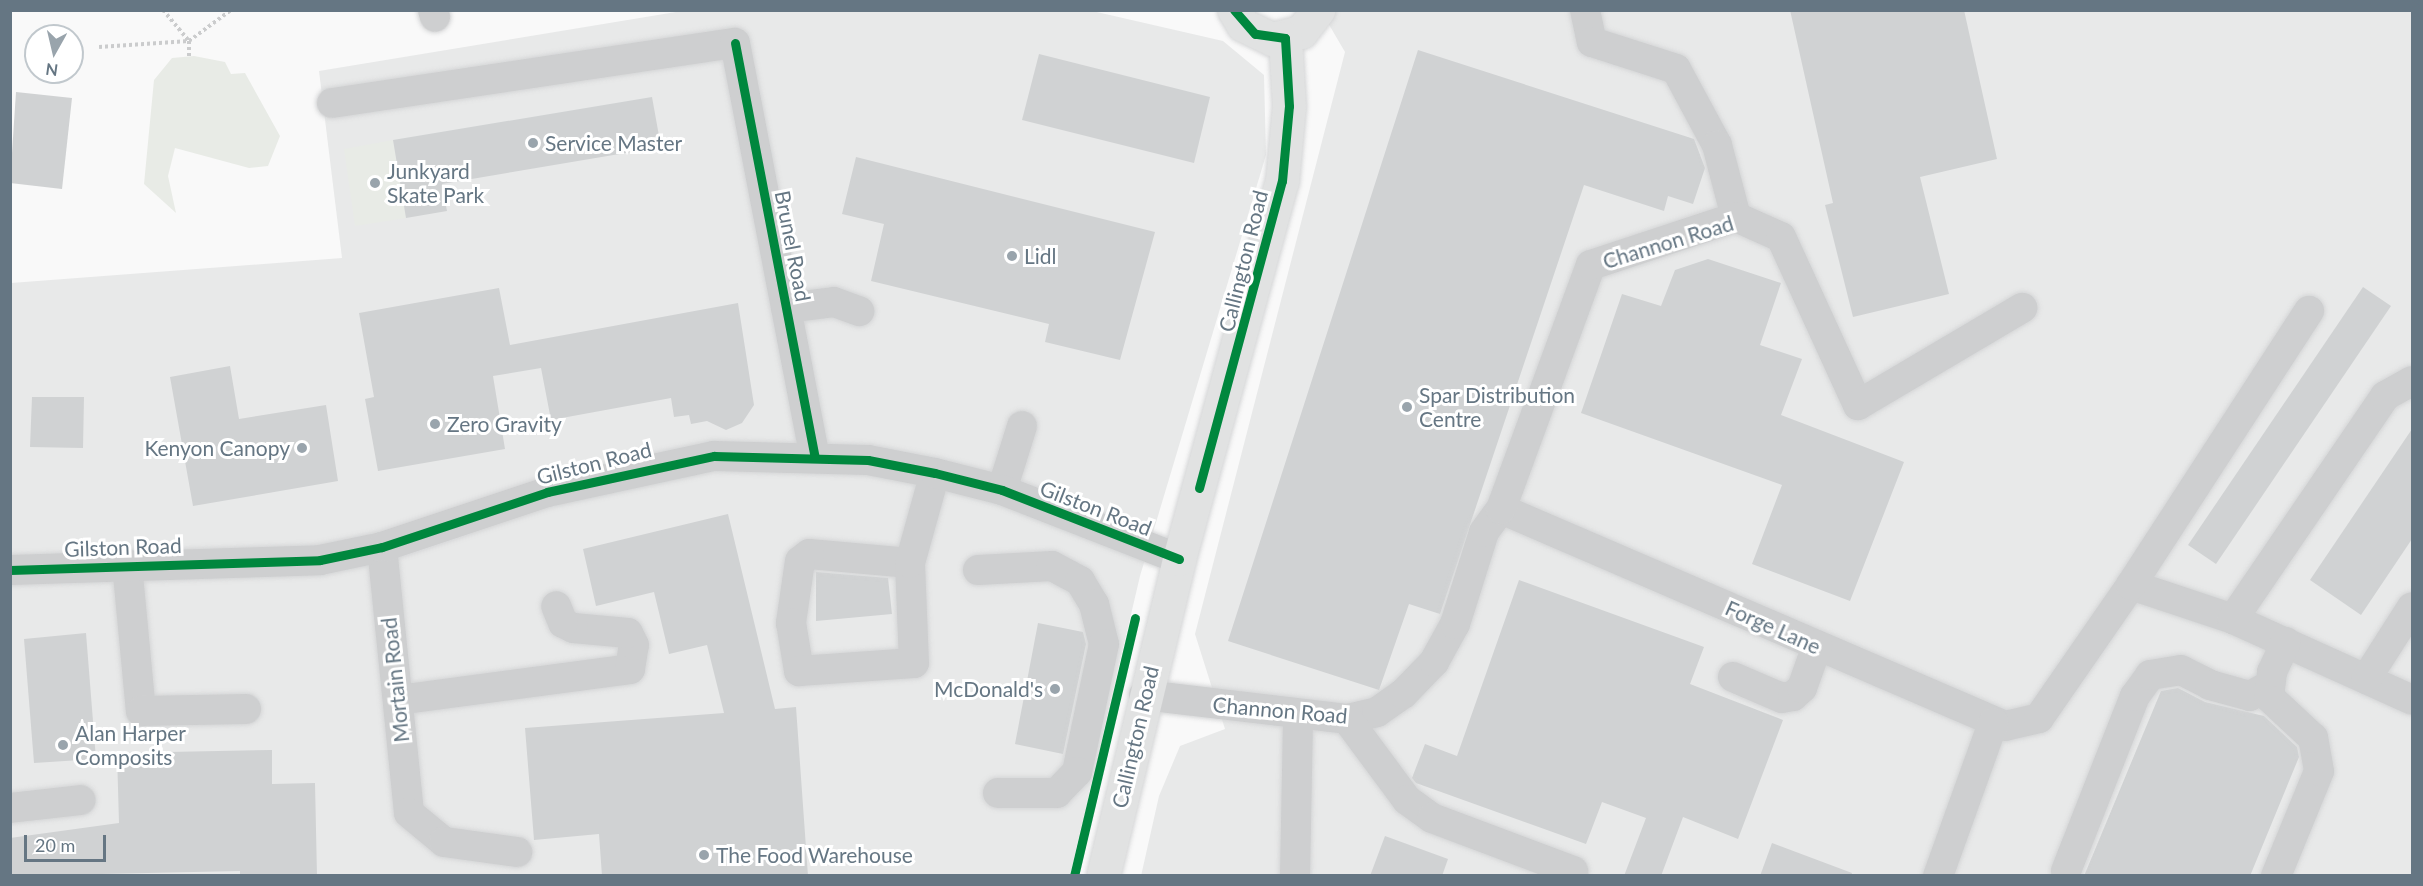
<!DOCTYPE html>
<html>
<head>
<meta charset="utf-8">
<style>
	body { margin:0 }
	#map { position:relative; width:2423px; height:886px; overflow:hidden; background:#f9f9f9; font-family:Lato,sans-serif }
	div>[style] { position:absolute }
	.built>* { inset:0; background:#e8e9e9 }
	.green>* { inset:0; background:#e8ebe6 }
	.building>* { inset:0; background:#d0d2d3 }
	.path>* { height:4px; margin-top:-2px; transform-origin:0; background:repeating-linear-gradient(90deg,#cbcccd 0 3px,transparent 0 6px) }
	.roads { filter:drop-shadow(0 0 2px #d5d6d7) drop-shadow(0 0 2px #d5d6d7) }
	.minor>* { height:30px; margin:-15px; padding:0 15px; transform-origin:15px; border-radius:15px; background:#cecfd0 }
	.major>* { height:33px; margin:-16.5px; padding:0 16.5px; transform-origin:16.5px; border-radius:16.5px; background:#e1e2e2 }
	.cycleway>* { height:9px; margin:-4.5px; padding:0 4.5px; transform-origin:4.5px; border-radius:4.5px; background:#00873e }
	.dots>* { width:16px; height:16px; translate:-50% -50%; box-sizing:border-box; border:3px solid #fff; border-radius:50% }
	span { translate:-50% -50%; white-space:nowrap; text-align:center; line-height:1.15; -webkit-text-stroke:6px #fff; paint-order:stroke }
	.poi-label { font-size:21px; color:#657683 }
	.left { translate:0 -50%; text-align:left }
	.right { translate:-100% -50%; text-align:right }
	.street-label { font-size:21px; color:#657683 }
	.frame { position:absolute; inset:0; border:12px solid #657683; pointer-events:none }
	.north { position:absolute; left:24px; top:24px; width:60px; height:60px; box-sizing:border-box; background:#fff; border:2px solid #c1c8cd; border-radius:50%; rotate:188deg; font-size:16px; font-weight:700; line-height:24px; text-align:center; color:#657683 }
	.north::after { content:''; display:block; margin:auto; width:21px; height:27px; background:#99a4ac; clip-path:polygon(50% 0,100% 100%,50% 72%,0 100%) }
	.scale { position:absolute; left:24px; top:835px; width:82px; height:27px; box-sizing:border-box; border:3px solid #657683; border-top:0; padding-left:8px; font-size:18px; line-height:21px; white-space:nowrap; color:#657683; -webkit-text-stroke:4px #fff; paint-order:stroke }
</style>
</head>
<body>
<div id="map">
	<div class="built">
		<div style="clip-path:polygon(1088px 10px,1223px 41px,1264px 75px,1266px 155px,1140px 576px,1070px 875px,11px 876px,11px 283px,342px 258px,319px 71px,682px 11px)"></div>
		<div style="clip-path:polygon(1321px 11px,2412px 11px,2412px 875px,1141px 876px,1159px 796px,1180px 746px,1225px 729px,1195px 634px,1345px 52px)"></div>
	</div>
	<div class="green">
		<div style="clip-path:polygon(194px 56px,225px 62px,231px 74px,245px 73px,280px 136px,268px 166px,249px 168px,175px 148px,168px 176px,176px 213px,144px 184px,154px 80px,172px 58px)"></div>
		<div style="clip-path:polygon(393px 140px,406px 218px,355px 226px,344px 149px)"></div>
	</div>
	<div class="building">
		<div style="clip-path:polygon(1790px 10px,1964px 10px,1997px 159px,1920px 177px,1949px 294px,1853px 317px,1825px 205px,1833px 203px)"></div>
		<div style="clip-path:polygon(1418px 50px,1694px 139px,1705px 168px,1693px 204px,1668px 196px,1664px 211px,1584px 185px,1440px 614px,1409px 604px,1379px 690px,1228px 641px)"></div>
		<div style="clip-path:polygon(1039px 54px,1210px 97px,1194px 163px,1022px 120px)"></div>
		<div style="clip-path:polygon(16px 92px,72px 98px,62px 189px,10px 183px)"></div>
		<div style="clip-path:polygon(652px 97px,661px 147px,442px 184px,447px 211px,406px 218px,393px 140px)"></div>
		<div style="clip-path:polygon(856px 157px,1155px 232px,1120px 360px,1045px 342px,1049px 324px,871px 281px,884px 224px,842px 214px)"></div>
		<div style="clip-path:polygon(1708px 259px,1781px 283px,1760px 345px,1802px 359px,1781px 415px,1904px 462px,1850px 601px,1752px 564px,1782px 485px,1581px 413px,1622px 294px,1661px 306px,1675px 270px)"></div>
		<div style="clip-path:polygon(2363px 287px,2391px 306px,2216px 564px,2188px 545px)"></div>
		<div style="clip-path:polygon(499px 288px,510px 345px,738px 303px,754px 405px,742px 423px,726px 430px,707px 421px,691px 424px,689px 415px,674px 417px,671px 398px,551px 420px,541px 368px,493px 376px,505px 449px,378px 471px,365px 399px,374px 397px,359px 313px)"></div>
		<div style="clip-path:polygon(230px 366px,239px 419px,326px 405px,338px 481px,193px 506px,170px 377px)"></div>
		<div style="clip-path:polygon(32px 397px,84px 397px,83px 448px,30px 447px)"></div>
		<div style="clip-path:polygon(2412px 429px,2412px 539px,2361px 615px,2310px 580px)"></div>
		<div style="clip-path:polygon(728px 514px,775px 709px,796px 707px,808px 876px,602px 876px,599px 834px,534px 840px,525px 728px,724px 713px,707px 645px,669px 654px,654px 592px,596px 606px,583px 549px)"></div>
		<div style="clip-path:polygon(816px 572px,888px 578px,892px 614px,816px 621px)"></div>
		<div style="clip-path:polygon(1519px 580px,1704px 647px,1690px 684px,1783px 720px,1738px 839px,1683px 817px,1661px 876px,1624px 876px,1646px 818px,1602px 802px,1586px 844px,1416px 783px,1412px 778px,1425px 744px,1457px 756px)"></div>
		<div style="clip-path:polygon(1038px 623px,1083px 632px,1086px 644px,1063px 754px,1015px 744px)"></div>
		<div style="clip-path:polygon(86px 633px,96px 759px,34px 763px,24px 639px)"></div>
		<div style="clip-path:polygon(2178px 688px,2205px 702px,2264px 716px,2297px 747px,2299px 757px,2250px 876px,2084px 876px,2161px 691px)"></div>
		<div style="clip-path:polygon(272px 750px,272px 784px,315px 783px,317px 876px,240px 876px,240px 871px,10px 876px,10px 838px,119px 823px,117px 753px)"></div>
		<div style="clip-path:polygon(1385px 836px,1448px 859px,1442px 876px,1370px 876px)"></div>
		<div style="clip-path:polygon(1772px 843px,1852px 873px,1851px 876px,1760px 876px)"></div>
	</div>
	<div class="path">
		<div style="left:163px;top:10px;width:40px;rotate:50deg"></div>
		<div style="left:189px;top:41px;width:16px;rotate:90deg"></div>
		<div style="left:99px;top:47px;width:90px;rotate:-3.8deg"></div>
		<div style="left:189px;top:41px;width:52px;rotate:-36.4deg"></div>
	</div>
	<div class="roads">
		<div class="minor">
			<div style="left:433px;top:10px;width:7px;rotate:74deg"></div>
			<div style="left:1585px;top:10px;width:33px;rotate:78deg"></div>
			<div style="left:1592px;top:42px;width:88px;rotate:17.8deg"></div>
			<div style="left:1676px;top:69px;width:86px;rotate:61.7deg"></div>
			<div style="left:1717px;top:145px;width:74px;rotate:75.2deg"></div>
			<div style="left:332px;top:103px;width:407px;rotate:-8.5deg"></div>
			<div style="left:735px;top:43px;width:422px;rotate:79.1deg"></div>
			<div style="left:786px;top:308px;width:48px;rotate:-7.1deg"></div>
			<div style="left:834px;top:302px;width:27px;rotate:20deg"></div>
			<div style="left:1002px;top:490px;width:67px;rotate:-72.6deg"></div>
			<div style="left:1501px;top:509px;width:549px;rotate:23.29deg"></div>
			<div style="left:2005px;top:726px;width:35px;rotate:-13deg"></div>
			<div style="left:2039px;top:718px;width:162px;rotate:-55.3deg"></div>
			<div style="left:2131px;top:585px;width:108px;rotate:18.4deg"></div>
			<div style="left:2233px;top:619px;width:196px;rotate:24.3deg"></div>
			<div style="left:382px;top:547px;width:267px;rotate:84.2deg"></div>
			<div style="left:409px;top:813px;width:45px;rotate:39.6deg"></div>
			<div style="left:444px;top:842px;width:74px;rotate:7.8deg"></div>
			<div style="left:910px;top:563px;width:101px;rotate:-174.9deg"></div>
			<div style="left:809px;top:554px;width:11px;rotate:142deg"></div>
			<div style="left:800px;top:561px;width:63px;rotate:98.3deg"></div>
			<div style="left:791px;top:623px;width:49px;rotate:80.5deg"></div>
			<div style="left:799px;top:671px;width:115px;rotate:-4deg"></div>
			<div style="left:914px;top:663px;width:100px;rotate:-92.3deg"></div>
			<div style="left:910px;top:563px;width:93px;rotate:-74.5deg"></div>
			<div style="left:127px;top:564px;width:148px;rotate:84.6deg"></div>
			<div style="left:141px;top:711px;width:105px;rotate:-1.1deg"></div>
			<div style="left:10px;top:570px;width:310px;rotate:-1.8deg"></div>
			<div style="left:320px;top:560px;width:63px;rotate:-11.8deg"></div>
			<div style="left:382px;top:547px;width:174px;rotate:-18.4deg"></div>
			<div style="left:547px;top:492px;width:171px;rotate:-12.2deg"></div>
			<div style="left:714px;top:456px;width:154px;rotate:1.5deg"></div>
			<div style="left:868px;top:460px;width:68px;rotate:11deg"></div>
			<div style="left:935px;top:473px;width:69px;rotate:14.2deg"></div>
			<div style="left:1002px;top:490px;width:190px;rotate:21.3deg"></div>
			<div style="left:978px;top:570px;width:74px;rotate:-3.1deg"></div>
			<div style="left:1052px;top:566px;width:32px;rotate:28deg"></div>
			<div style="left:1080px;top:581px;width:27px;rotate:59deg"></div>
			<div style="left:1094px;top:604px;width:41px;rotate:76deg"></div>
			<div style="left:1104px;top:644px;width:131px;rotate:101.9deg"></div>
			<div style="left:1077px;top:772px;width:29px;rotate:134deg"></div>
			<div style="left:1057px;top:793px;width:59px;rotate:180deg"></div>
			<div style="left:2131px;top:585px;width:327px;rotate:-57deg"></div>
			<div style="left:2233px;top:619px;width:270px;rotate:-55.7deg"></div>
			<div style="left:2385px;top:396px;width:31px;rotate:-29deg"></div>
			<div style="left:1733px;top:677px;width:53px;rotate:23.2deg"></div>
			<div style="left:1782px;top:698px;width:11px;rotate:-10deg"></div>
			<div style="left:1793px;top:696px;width:12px;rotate:-42deg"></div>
			<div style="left:1802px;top:688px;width:45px;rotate:-70.3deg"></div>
			<div style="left:2366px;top:679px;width:85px;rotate:-57.4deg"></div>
			<div style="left:1144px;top:695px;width:204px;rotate:6.7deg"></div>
			<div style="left:1347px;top:719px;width:31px;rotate:-13deg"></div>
			<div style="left:1377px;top:712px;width:32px;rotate:-35deg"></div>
			<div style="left:1403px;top:694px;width:45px;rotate:-45.9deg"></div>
			<div style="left:1434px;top:662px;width:43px;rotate:-61.1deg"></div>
			<div style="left:1455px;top:624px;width:96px;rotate:-72.5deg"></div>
			<div style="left:1484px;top:532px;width:29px;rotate:-54deg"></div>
			<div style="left:1501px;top:509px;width:260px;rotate:-69.8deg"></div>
			<div style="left:1591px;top:265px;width:153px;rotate:-18.3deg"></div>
			<div style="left:1736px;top:217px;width:49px;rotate:24deg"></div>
			<div style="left:1781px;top:237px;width:185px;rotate:65.4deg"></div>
			<div style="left:1858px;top:405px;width:191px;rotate:-30.6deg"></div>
			<div style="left:398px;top:700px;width:234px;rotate:-7.6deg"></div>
			<div style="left:630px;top:669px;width:24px;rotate:-81deg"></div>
			<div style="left:634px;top:645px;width:13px;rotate:-117deg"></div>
			<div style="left:628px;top:633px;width:55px;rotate:-174.8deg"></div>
			<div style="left:573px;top:628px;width:11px;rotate:-153deg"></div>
			<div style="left:563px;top:623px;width:18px;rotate:-112deg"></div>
			<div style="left:1347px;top:719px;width:101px;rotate:53.5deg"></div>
			<div style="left:1407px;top:800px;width:31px;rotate:36deg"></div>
			<div style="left:1432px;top:818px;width:151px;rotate:20.6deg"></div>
			<div style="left:10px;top:808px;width:71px;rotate:-6.4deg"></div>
			<div style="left:2066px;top:871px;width:188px;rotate:-68.5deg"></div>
			<div style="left:2135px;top:696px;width:26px;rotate:-54deg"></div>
			<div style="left:2150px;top:675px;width:31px;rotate:-9deg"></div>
			<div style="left:2181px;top:670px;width:33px;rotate:27deg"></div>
			<div style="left:2210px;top:685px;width:41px;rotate:15.4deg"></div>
			<div style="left:2250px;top:696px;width:21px;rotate:-29deg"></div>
			<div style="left:1295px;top:876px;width:162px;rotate:-88.9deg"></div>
			<div style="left:1938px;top:876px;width:163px;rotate:-70.2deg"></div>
			<div style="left:2276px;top:876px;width:113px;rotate:-67.7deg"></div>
			<div style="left:2319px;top:771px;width:34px;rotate:-100deg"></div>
			<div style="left:2313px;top:738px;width:60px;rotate:-137deg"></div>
			<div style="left:2269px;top:697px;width:25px;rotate:-83deg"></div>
			<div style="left:2272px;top:672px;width:33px;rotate:-65deg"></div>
		</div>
		<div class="major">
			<div style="left:1234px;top:10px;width:17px;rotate:59deg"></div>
			<div style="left:1243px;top:25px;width:32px;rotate:26deg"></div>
			<div style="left:1272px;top:39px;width:30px;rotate:-14deg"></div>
			<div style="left:1301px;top:32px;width:28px;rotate:-52deg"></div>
			<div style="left:1103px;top:876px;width:326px;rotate:-76.5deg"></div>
			<div style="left:1179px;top:559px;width:392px;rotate:-74.8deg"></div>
			<div style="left:1282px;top:181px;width:75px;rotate:-84.7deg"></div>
			<div style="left:1289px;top:106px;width:68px;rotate:-93.4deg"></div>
		</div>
	</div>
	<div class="cycleway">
		<div style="left:735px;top:43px;width:422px;rotate:79.1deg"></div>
		<div style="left:1199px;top:488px;width:318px;rotate:-74.9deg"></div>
		<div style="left:1282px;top:181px;width:75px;rotate:-84.7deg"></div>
		<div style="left:1289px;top:106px;width:68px;rotate:-93.4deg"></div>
		<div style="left:1285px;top:38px;width:30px;rotate:-172deg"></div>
		<div style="left:1255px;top:34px;width:32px;rotate:-131deg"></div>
		<div style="left:10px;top:570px;width:310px;rotate:-1.8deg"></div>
		<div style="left:320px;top:560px;width:63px;rotate:-11.8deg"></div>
		<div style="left:382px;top:547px;width:174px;rotate:-18.4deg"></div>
		<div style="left:547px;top:492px;width:171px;rotate:-12.2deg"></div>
		<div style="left:714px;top:456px;width:154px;rotate:1.5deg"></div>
		<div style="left:868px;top:460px;width:68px;rotate:11deg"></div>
		<div style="left:935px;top:473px;width:69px;rotate:14.2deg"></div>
		<div style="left:1002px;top:490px;width:190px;rotate:21.3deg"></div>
		<div style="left:1074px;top:876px;width:265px;rotate:-76.7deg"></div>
	</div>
	<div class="dots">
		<div style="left:533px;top:143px;background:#99a4ac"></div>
		<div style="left:375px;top:183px;background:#99a4ac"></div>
		<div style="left:1012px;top:256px;background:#99a4ac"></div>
		<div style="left:1407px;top:407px;background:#99a4ac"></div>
		<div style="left:435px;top:424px;background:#99a4ac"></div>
		<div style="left:302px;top:448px;background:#99a4ac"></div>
		<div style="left:1055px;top:689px;background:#99a4ac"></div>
		<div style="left:63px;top:745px;background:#99a4ac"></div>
		<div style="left:704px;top:855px;background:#99a4ac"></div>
	</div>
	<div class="poi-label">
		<span class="left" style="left:545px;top:143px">Service Master</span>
		<span class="left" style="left:387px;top:183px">Junkyard<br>Skate Park</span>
		<span class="left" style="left:1024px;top:256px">Lidl</span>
		<span class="left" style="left:1419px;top:407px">Spar Distribution<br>Centre</span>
		<span class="left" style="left:447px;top:424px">Zero Gravity</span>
		<span class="right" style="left:290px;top:448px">Kenyon Canopy</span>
		<span class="right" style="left:1043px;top:689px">McDonald's</span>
		<span class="left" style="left:75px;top:745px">Alan Harper<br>Composits</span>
		<span class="left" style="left:716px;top:855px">The Food Warehouse</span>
	</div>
	<div class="street-label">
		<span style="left:1668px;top:242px;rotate:-17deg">Channon Road</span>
		<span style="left:793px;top:246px;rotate:79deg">Brunel Road</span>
		<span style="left:1243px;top:261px;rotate:-76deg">Callington Road</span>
		<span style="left:594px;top:463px;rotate:-14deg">Gilston Road</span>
		<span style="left:1096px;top:508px;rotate:21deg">Gilston Road</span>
		<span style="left:123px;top:547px;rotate:-2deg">Gilston Road</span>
		<span style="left:1773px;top:627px;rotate:24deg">Forge Lane</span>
		<span style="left:395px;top:680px;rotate:-96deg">Mortain Road</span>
		<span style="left:1280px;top:710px;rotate:5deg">Channon Road</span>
		<span style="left:1135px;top:737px;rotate:-77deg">Callington Road</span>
	</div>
	<div class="frame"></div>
	<div class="north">N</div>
	<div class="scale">20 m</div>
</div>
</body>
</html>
